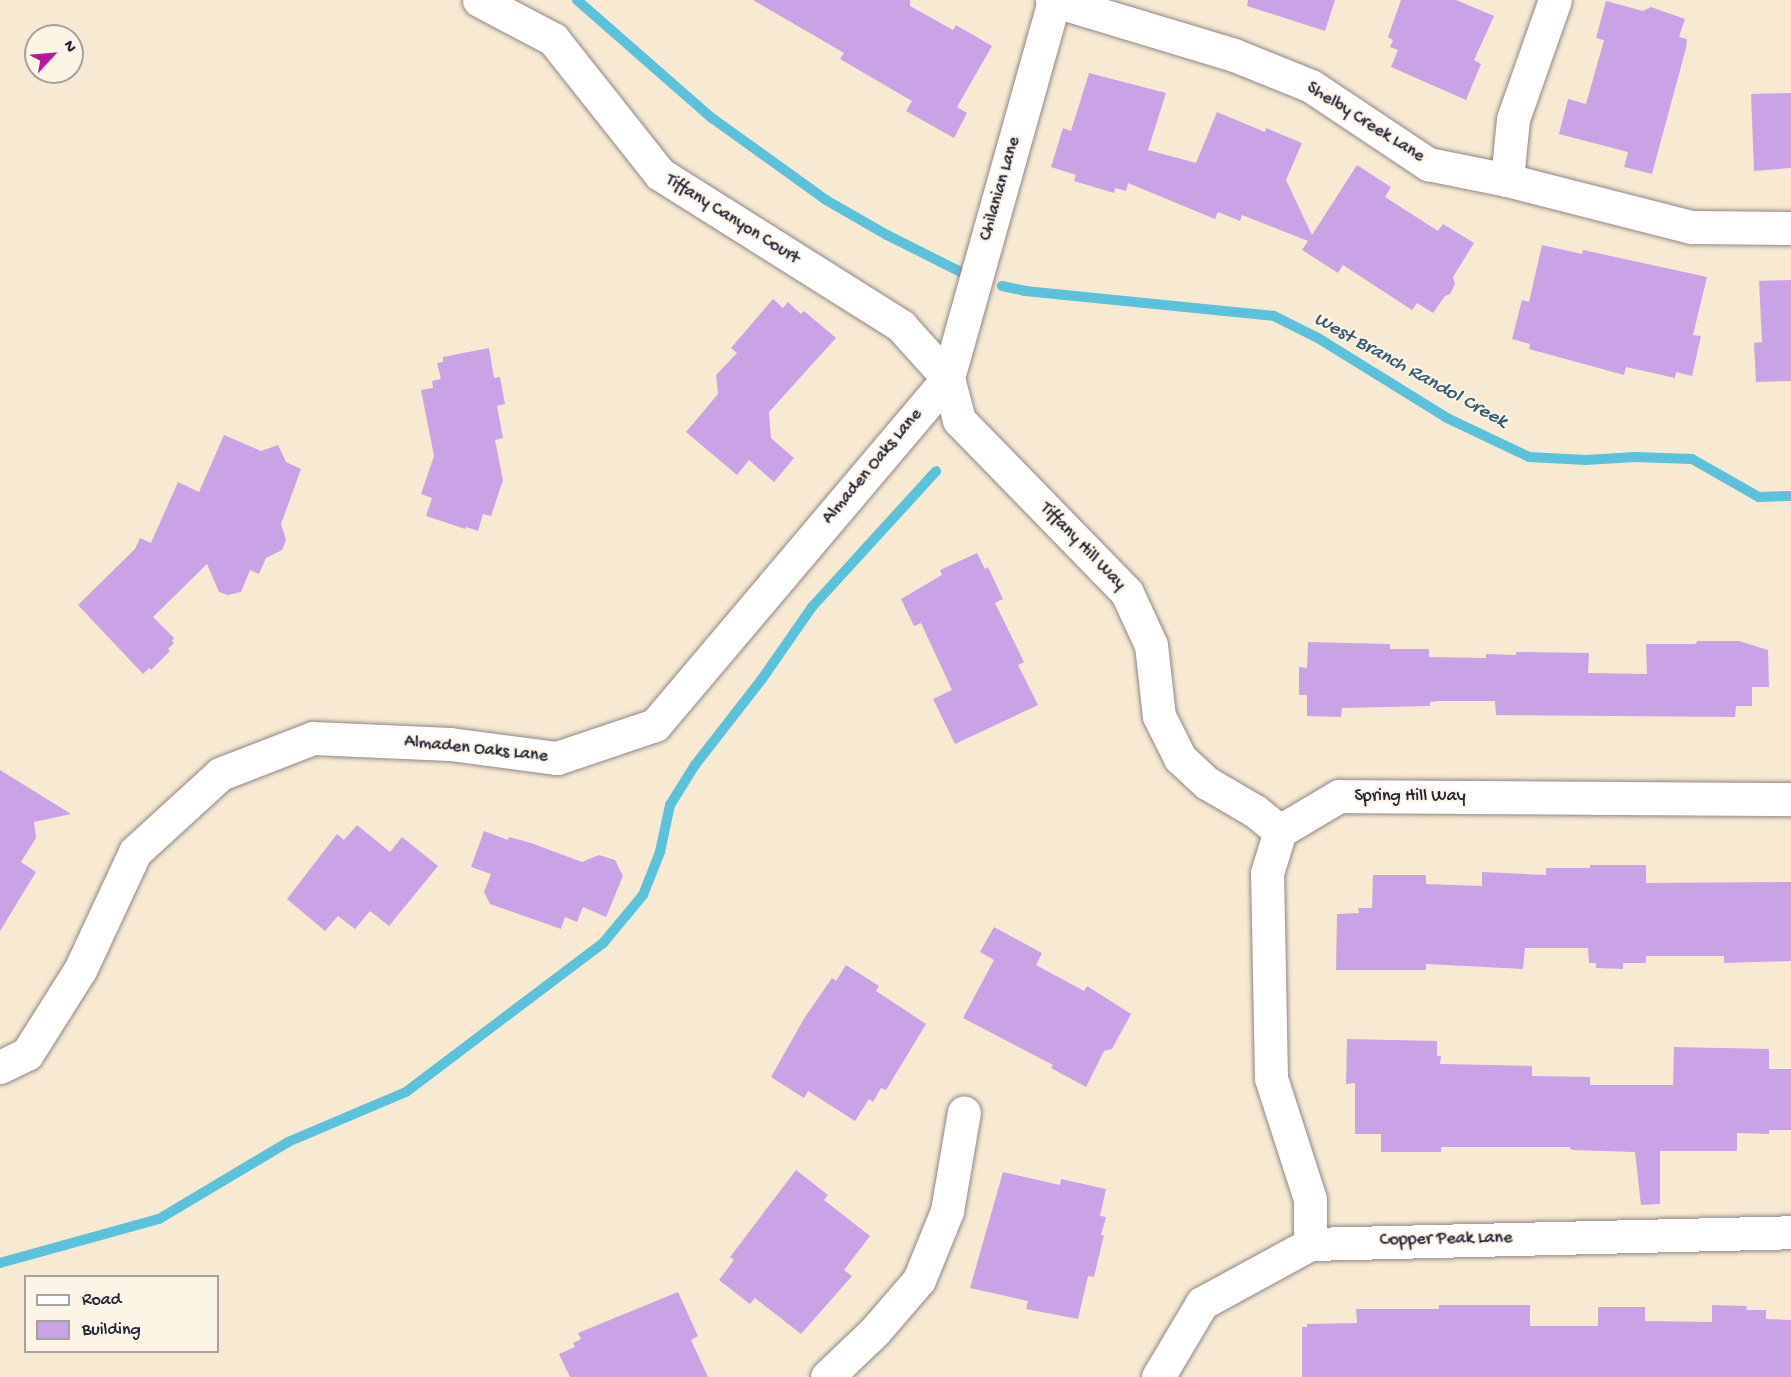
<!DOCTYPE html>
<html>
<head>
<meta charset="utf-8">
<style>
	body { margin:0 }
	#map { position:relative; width:1791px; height:1377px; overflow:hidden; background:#f8e9d2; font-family:"Gochi Hand",sans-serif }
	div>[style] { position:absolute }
	.stream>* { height:10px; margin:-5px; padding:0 5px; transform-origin:5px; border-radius:5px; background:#5cc1da }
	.building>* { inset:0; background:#caa3e7 }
	.roads { filter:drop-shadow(0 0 2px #8d8686) drop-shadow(0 0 2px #8d8686) }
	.street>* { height:33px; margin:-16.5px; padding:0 16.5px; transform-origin:16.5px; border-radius:16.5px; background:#fff }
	span { translate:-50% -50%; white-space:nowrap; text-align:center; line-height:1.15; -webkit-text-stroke:4.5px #fcf5e5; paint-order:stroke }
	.street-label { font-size:18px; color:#22223b }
	.water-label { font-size:20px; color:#365a73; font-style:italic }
	.legend { position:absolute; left:24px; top:1275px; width:195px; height:78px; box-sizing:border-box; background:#fcf5e5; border:2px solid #a5a1a1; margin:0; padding:8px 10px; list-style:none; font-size:18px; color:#22223b }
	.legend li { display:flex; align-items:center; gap:12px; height:30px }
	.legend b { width:30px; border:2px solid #a5a1a1 }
	.north { position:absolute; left:24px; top:24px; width:60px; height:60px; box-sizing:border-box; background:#fcf5e5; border:2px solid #a5a1a1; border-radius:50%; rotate:64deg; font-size:16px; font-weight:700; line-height:24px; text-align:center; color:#22223b }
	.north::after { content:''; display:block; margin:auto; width:21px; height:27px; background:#b5179e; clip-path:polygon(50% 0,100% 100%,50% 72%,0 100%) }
</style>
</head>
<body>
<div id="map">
	<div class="stream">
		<div style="left:577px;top:0;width:179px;rotate:41.2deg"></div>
		<div style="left:712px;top:118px;width:140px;rotate:35.7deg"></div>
		<div style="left:826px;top:200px;width:70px;rotate:29.8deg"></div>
		<div style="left:887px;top:235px;width:83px;rotate:26.6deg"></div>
		<div style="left:1002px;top:286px;width:24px;rotate:12deg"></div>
		<div style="left:1025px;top:291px;width:250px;rotate:5.7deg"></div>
		<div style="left:1274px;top:316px;width:49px;rotate:26.6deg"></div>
		<div style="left:1318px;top:338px;width:152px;rotate:31.8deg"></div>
		<div style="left:1447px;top:418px;width:91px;rotate:25.4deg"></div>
		<div style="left:1529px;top:457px;width:57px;rotate:3deg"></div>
		<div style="left:1586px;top:460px;width:49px;rotate:-3.5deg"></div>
		<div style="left:1635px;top:457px;width:57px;rotate:2deg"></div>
		<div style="left:1692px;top:459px;width:77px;rotate:29.6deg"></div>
		<div style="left:1759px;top:497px;width:32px;rotate:-2deg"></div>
		<div style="left:0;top:1263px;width:165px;rotate:-15.5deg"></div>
		<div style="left:159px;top:1219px;width:150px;rotate:-30.8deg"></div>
		<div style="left:288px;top:1142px;width:128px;rotate:-23deg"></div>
		<div style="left:406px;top:1092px;width:248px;rotate:-37.1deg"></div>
		<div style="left:604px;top:942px;width:61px;rotate:-50.3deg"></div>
		<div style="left:643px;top:895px;width:46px;rotate:-68.4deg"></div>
		<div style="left:660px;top:852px;width:48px;rotate:-78deg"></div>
		<div style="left:670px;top:805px;width:47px;rotate:-58deg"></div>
		<div style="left:695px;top:765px;width:109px;rotate:-52.1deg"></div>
		<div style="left:762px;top:679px;width:88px;rotate:-55.2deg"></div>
		<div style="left:812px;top:607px;width:184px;rotate:-47.6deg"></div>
	</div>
	<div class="building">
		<div style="clip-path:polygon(753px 0,910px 0,910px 6px,953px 30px,956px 25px,992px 46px,957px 107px,967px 113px,954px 138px,906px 111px,912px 101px,840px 59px,844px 53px)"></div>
		<div style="clip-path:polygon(1248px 0,1335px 0,1325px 31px,1247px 6px)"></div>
		<div style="clip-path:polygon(1401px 0,1456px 0,1494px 16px,1474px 60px,1481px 64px,1466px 100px,1391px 67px,1398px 50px,1390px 47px,1393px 40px,1388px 37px)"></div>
		<div style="clip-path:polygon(1606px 1px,1643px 11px,1651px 7px,1685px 19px,1679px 37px,1687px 39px,1686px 48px,1652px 174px,1624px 167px,1628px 152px,1559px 134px,1568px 99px,1586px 104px,1604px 40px,1596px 38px)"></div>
		<div style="clip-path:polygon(1089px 73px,1166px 93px,1148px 150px,1196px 163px,1217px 112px,1265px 132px,1266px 128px,1302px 143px,1286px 180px,1312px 235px,1357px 165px,1391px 187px,1385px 197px,1438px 231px,1443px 224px,1474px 243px,1453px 277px,1455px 284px,1450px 294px,1445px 296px,1433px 313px,1417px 303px,1412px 310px,1343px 265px,1338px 273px,1302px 250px,1308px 241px,1242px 215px,1240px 221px,1218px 212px,1215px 219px,1128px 183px,1126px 191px,1115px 188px,1114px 193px,1074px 181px,1076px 175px,1051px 167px,1063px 128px,1071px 131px)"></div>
		<div style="clip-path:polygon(1791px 93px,1791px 168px,1754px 171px,1751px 94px)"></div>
		<div style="clip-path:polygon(1542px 245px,1582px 254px,1583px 250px,1707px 277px,1693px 335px,1701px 336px,1692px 376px,1676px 372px,1675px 378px,1626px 367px,1624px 375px,1529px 349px,1530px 344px,1512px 339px,1522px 300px,1529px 302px)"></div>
		<div style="clip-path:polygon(1791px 280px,1791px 381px,1756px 382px,1754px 343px,1762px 342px,1759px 281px)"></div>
		<div style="clip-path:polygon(773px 299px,783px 308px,788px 302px,801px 314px,804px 311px,836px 338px,769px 412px,771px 438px,794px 458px,774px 482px,749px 460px,737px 475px,686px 432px,718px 394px,716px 375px,737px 353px,731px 348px)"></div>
		<div style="clip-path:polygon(489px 348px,494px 378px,500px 377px,505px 404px,497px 406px,503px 438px,495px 440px,503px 480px,491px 516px,483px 514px,478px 531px,466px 527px,465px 529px,426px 516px,432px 498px,421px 494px,434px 456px,421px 390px,433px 388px,432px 381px,441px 379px,437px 363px,443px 362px,443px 357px)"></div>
		<div style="clip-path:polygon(224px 435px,261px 451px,278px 445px,286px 462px,301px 469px,281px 524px,286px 540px,282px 550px,266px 558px,259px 574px,250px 570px,241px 592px,228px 595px,219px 592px,207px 564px,153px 617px,174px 638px,172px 641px,174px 643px,168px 649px,170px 651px,151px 670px,149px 668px,143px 674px,78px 605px,135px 549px,140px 538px,151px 543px,178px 482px,199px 492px)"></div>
		<div style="clip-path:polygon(977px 553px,985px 569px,988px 567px,1003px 599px,995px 603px,1024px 662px,1018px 665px,1038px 705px,955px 744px,933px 699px,952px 690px,921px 623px,914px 626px,901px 599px,942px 575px,940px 570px)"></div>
		<div style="clip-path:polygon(1698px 641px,1739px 641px,1768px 650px,1769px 687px,1752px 687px,1752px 706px,1736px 706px,1735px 717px,1496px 715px,1495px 701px,1438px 701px,1430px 702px,1430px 706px,1342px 708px,1341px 717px,1307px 716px,1307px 695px,1299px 695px,1299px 667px,1307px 668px,1308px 642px,1390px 644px,1390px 649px,1429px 649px,1429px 657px,1486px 658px,1486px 654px,1516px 655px,1516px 652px,1589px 653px,1588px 673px,1647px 674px,1646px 644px,1695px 644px)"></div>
		<div style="clip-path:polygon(0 770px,71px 814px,34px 822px,36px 838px,21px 862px,36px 872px,0 931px)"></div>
		<div style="clip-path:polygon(357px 825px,390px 852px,402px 837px,438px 866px,389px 926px,370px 911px,355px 929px,338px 916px,325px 931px,287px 899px,337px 834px,344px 840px)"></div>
		<div style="clip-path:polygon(484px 831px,508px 840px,509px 837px,531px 843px,582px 862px,599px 855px,615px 860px,623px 876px,606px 917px,583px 907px,577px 922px,565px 917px,561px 929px,490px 904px,484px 892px,491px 874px,471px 867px)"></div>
		<div style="clip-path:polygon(1590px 865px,1646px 865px,1646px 883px,1791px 882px,1791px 961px,1724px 963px,1724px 956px,1646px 956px,1646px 963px,1623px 963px,1623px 969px,1596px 968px,1596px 963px,1589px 963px,1588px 948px,1525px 948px,1523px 969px,1426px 964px,1426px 970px,1336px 970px,1337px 914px,1359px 913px,1358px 908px,1372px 908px,1373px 875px,1426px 875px,1426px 884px,1482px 886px,1482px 872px,1546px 875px,1546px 868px,1590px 868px)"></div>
		<div style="clip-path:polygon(994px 927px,1042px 953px,1036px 965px,1084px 991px,1087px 986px,1131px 1014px,1112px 1049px,1104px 1051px,1086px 1087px,1051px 1068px,1053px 1065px,963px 1018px,994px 960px,980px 952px)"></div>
		<div style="clip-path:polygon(846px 965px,879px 986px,876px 991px,926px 1024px,886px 1090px,881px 1088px,873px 1102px,869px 1099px,855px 1121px,808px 1091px,804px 1098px,771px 1077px,805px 1017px,832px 978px,836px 981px)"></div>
		<div style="clip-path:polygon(1347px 1039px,1437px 1041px,1437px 1056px,1441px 1056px,1440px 1064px,1532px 1066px,1532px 1076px,1590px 1077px,1590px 1085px,1673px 1085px,1674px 1047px,1769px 1049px,1769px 1069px,1791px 1069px,1791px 1130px,1769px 1130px,1769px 1134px,1737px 1133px,1737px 1151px,1660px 1151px,1660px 1204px,1641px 1205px,1635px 1152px,1572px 1150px,1569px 1147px,1441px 1147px,1441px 1152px,1381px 1152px,1381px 1134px,1355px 1134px,1355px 1083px,1346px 1084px)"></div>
		<div style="clip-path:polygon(796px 1170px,828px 1195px,824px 1200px,870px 1236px,844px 1270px,852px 1276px,801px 1334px,755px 1298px,750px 1304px,719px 1280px,734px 1260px,730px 1257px)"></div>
		<div style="clip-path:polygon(1003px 1172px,1060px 1185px,1061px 1179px,1106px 1189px,1100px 1216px,1106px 1217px,1101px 1235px,1104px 1235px,1094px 1277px,1088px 1276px,1078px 1319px,1026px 1309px,1028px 1301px,970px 1288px)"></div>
		<div style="clip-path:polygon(678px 1292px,698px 1336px,691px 1340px,708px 1377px,570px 1377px,559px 1354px,575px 1347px,573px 1343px,581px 1339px,578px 1333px)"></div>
		<div style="clip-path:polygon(1439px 1305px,1530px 1305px,1530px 1326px,1598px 1326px,1598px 1307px,1645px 1307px,1645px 1321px,1712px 1322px,1712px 1305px,1747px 1306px,1746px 1310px,1766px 1310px,1766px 1319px,1791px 1320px,1791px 1377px,1302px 1377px,1302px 1327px,1307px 1327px,1307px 1324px,1357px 1323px,1356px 1309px,1439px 1309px)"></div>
	</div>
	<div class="roads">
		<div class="street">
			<div style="left:479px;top:0;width:84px;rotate:27.8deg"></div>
			<div style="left:553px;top:39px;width:172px;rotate:51.6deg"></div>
			<div style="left:660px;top:174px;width:285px;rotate:32.2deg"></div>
			<div style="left:901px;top:326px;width:70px;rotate:47.9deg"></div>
			<div style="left:948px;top:378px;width:43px;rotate:75.3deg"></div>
			<div style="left:959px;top:420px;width:241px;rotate:45.8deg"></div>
			<div style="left:1127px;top:593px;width:57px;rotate:65.2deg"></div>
			<div style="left:1151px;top:645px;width:71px;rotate:83.6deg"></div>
			<div style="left:1159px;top:716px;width:47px;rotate:63.4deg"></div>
			<div style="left:1180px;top:758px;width:37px;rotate:43deg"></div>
			<div style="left:1207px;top:783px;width:56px;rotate:30.3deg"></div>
			<div style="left:1255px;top:811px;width:32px;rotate:39deg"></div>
			<div style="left:1052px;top:0;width:190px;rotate:16.8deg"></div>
			<div style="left:1234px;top:55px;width:83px;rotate:21.9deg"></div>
			<div style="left:1311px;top:86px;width:141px;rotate:33.7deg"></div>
			<div style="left:1428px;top:164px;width:81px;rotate:11.4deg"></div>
			<div style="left:1507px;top:180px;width:191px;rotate:14.3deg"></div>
			<div style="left:1692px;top:227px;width:99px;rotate:0.6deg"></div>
			<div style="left:1507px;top:180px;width:61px;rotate:-84.4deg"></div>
			<div style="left:1513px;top:119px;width:126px;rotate:-70.6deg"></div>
			<div style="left:0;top:1067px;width:30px;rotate:-26deg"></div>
			<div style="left:27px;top:1054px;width:99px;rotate:-57.8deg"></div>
			<div style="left:80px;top:970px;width:130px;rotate:-65deg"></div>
			<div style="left:135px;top:852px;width:115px;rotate:-42.5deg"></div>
			<div style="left:220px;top:774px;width:100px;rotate:-21.2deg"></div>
			<div style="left:313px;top:738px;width:137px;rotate:2.5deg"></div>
			<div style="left:450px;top:744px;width:108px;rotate:7.5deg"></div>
			<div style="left:557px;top:758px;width:103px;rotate:-18.6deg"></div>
			<div style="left:655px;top:725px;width:454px;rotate:-49.8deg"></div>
			<div style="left:948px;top:378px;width:393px;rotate:-74.3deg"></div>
			<div style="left:1310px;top:1244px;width:45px;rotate:-90deg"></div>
			<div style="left:1310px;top:1199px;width:127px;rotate:-107.9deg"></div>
			<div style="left:1271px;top:1078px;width:205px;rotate:-91.1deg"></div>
			<div style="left:1267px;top:873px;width:44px;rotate:-72.8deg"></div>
			<div style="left:1280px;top:831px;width:69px;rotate:-30.7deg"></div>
			<div style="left:1339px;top:796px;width:452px;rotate:0.4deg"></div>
			<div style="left:827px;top:1377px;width:66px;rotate:-43.8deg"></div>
			<div style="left:875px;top:1331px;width:67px;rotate:-49.2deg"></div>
			<div style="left:919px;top:1280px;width:74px;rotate:-67.9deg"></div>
			<div style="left:947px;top:1211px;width:100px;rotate:-80.3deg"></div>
			<div style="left:1158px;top:1377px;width:86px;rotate:-59.3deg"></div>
			<div style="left:1202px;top:1303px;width:123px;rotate:-28.6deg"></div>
			<div style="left:1310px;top:1244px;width:481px;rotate:-1.4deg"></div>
		</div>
	</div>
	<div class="street-label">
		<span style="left:1365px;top:123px;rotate:32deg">Shelby Creek Lane</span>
		<span style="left:1001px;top:189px;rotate:-74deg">Chilanian Lane</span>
		<span style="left:732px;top:220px;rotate:32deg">Tiffany Canyon Court</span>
		<span style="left:873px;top:467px;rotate:-50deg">Almaden Oaks Lane</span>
		<span style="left:1082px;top:547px;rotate:46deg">Tiffany Hill Way</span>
		<span style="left:476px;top:750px;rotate:6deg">Almaden Oaks Lane</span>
		<span style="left:1410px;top:797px">Spring Hill Way</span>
		<span style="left:1446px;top:1240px;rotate:-1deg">Copper Peak Lane</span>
	</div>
	<div class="water-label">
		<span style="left:1410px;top:371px;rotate:29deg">West Branch Randol Creek</span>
	</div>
	<ul class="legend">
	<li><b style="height:8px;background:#fff"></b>Road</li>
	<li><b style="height:16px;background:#caa3e7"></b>Building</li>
	</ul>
	<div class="north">N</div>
</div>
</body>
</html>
